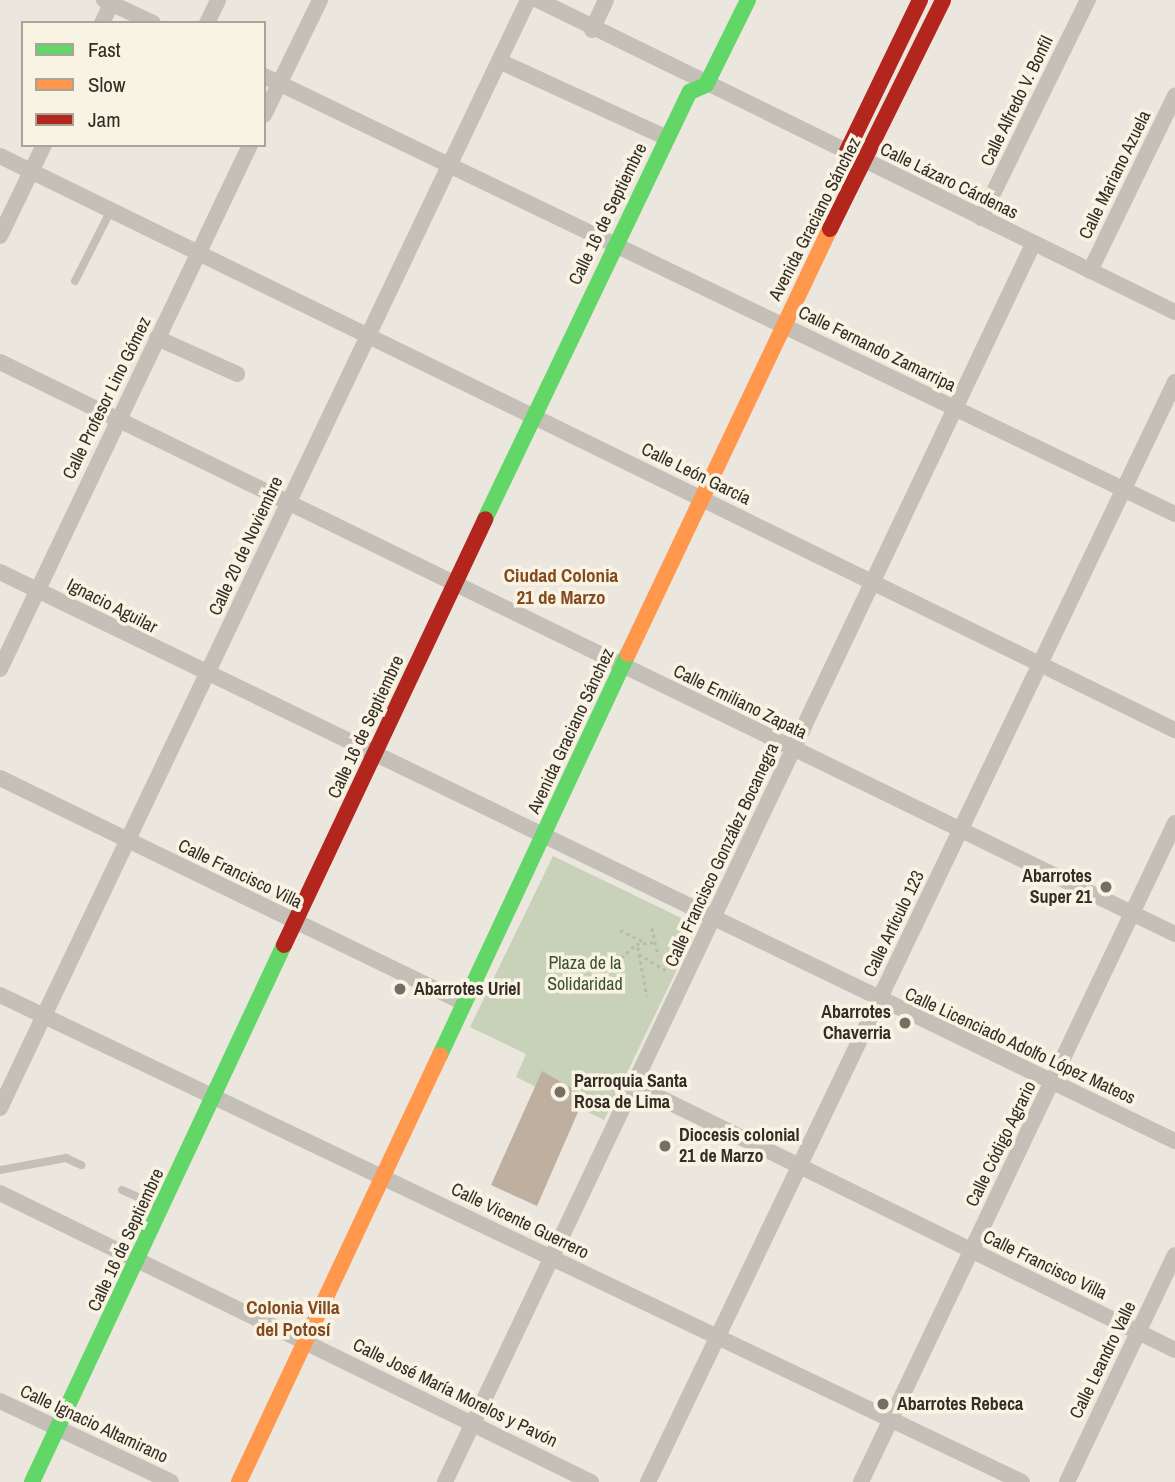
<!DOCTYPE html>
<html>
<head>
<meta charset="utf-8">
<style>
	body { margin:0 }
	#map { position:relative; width:1175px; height:1482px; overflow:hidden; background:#ebe7de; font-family:"Archivo Narrow",sans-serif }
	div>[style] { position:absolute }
	.green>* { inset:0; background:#c8d2b8 }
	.building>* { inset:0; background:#bfaf9f }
	.path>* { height:2.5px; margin-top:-1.25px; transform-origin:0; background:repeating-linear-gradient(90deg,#bdb8af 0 3.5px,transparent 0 7px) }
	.lane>* { height:8px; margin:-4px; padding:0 4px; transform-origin:4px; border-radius:4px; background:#c4bfb7 }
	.street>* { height:16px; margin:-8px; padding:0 8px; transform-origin:8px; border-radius:8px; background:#c4bfb7 }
	.fast>* { height:16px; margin:-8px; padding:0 8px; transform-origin:8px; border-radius:8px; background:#63d668 }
	.slow>* { height:16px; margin:-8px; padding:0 8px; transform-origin:8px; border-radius:8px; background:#ff974d }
	.jam>* { height:16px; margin:-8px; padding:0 8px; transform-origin:8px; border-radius:8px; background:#b3261e }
	.dots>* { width:19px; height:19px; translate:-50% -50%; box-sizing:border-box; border:4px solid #f9f3e4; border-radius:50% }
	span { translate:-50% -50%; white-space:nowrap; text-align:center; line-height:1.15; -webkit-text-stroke:7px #f9f3e4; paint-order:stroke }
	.street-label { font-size:18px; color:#342d26 }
	.poi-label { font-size:18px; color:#342d26; font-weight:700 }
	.right { translate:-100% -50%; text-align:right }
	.left { translate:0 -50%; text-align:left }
	.park-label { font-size:18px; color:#3b522a }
	.neighbourhood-label { font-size:19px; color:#834a1f; font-weight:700 }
	.legend { position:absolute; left:21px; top:21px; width:245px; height:126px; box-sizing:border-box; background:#f9f3e4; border:2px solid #aaa498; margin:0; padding:9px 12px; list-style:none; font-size:21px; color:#342d26 }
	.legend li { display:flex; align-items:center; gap:14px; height:35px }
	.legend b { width:35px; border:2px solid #aaa498 }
</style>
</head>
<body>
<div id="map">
	<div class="green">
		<div style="clip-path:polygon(553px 856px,698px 926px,604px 1120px,516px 1077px,526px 1054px,470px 1027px)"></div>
	</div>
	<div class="building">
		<div style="clip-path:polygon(542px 1071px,585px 1096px,537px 1206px,491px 1185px)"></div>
	</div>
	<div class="path">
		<div style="left:652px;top:928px;width:28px;rotate:77deg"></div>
		<div style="left:620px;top:930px;width:25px;rotate:26deg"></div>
		<div style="left:638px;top:947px;width:50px;rotate:79.6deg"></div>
		<div style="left:639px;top:954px;width:31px;rotate:31deg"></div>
		<div style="left:621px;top:958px;width:21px;rotate:-43deg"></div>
		<div style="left:636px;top:944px;width:19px;rotate:-6deg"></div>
	</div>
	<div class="lane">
		<div style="left:75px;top:281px;width:80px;rotate:-63.1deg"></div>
		<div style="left:0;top:1170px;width:67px;rotate:-10.3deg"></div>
		<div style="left:66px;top:1158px;width:17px;rotate:25deg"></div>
		<div style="left:122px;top:1190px;width:42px;rotate:24.1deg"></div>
	</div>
	<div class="street">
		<div style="left:104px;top:0;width:54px;rotate:25.1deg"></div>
		<div style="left:538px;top:0;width:709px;rotate:26.1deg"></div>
		<div style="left:102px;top:23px;width:25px;rotate:-64deg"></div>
		<div style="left:207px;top:23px;width:25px;rotate:-64deg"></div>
		<div style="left:592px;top:30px;width:33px;rotate:-65deg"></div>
		<div style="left:499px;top:61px;width:185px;rotate:24.6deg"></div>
		<div style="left:264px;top:76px;width:1011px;rotate:25.68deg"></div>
		<div style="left:264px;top:115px;width:128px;rotate:-64deg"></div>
		<div style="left:0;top:156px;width:1308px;rotate:26.04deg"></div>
		<div style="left:981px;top:218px;width:243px;rotate:-63.9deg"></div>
		<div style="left:0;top:236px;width:101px;rotate:-64.2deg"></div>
		<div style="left:1090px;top:271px;width:195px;rotate:-64.1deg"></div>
		<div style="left:157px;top:338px;width:88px;rotate:24.2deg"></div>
		<div style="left:0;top:362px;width:1307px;rotate:25.96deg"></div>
		<div style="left:0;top:572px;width:1306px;rotate:25.84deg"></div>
		<div style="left:0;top:669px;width:581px;rotate:-64.49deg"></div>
		<div style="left:0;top:778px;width:516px;rotate:25.87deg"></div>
		<div style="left:0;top:995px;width:1132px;rotate:25.48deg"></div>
		<div style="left:634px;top:1085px;width:602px;rotate:26.1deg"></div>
		<div style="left:0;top:1108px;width:1227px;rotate:-64.52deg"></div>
		<div style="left:0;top:1193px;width:658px;rotate:26.06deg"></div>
		<div style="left:0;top:1401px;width:189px;rotate:25.3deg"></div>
		<div style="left:445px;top:1482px;width:1371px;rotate:-64.59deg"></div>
		<div style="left:648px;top:1482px;width:1220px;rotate:-64.4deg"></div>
		<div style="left:861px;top:1482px;width:730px;rotate:-64.52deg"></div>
		<div style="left:1067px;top:1482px;width:251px;rotate:-64.6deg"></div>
	</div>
	<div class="fast">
		<div style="left:485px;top:519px;width:474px;rotate:-64.4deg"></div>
		<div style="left:690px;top:92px;width:17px;rotate:-24deg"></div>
		<div style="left:706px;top:85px;width:95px;rotate:-63.7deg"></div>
		<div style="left:440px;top:1055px;width:443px;rotate:-64.9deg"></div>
		<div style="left:32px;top:1482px;width:593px;rotate:-64.86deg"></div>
	</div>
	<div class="slow">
		<div style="left:628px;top:654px;width:471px;rotate:-64.6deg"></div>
		<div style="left:239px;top:1482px;width:472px;rotate:-64.8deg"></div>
	</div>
	<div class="jam">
		<div style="left:847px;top:151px;width:168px;rotate:-64.2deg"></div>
		<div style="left:830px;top:229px;width:255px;rotate:-63.7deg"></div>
		<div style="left:284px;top:945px;width:471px;rotate:-64.7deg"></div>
	</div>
	<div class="dots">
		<div style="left:1106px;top:887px;background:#746e66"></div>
		<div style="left:400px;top:989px;background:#746e66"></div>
		<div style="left:905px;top:1023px;background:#746e66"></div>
		<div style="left:560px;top:1092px;background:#746e66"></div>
		<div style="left:665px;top:1146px;background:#746e66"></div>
		<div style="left:883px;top:1404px;background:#746e66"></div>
	</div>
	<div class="street-label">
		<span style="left:1017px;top:101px;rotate:-64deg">Calle Alfredo V. Bonfil</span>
		<span style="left:1115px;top:175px;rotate:-64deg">Calle Mariano Azuela</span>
		<span style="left:949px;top:181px;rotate:26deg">Calle Lázaro Cárdenas</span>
		<span style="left:608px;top:214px;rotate:-64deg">Calle 16 de Septiembre</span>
		<span style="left:815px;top:219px;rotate:-63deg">Avenida Graciano Sánchez</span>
		<span style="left:877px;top:349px;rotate:26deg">Calle Fernando Zamarripa</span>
		<span style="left:107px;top:398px;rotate:-64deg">Calle Profesor Lino Gómez</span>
		<span style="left:696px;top:474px;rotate:26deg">Calle León García</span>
		<span style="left:246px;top:546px;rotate:-65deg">Calle 20 de Noviembre</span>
		<span style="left:112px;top:606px;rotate:27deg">Ignacio Aguilar</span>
		<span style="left:740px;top:702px;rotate:26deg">Calle Emiliano Zapata</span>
		<span style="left:366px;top:727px;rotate:-65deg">Calle 16 de Septiembre</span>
		<span style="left:571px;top:731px;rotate:-65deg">Avenida Graciano Sánchez</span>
		<span style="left:722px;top:855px;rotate:-65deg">Calle Francisco González Bocanegra</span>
		<span style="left:240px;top:874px;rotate:26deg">Calle Francisco Villa</span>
		<span style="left:894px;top:924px;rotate:-64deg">Calle Artículo 123</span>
		<span style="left:1020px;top:1046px;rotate:25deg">Calle Licenciado Adolfo López Mateos</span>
		<span style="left:1001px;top:1144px;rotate:-64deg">Calle Código Agrario</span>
		<span style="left:520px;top:1221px;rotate:26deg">Calle Vicente Guerrero</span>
		<span style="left:126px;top:1240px;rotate:-65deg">Calle 16 de Septiembre</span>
		<span style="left:1045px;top:1265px;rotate:26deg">Calle Francisco Villa</span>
		<span style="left:1103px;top:1360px;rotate:-64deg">Calle Leandro Valle</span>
		<span style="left:455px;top:1393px;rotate:26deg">Calle José María Morelos y Pavón</span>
		<span style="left:94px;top:1424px;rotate:25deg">Calle Ignacio Altamirano</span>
	</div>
	<div class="poi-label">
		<span class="right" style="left:1092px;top:887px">Abarrotes<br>Super 21</span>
		<span class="left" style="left:414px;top:989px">Abarrotes Uriel</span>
		<span class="right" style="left:891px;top:1023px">Abarrotes<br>Chaverria</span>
		<span class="left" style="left:574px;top:1092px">Parroquia Santa<br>Rosa de Lima</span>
		<span class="left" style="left:679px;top:1146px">Diocesis colonial<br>21 de Marzo</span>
		<span class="left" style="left:897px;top:1404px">Abarrotes Rebeca</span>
	</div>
	<div class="park-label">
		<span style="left:585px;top:974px">Plaza de la<br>Solidaridad</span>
	</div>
	<div class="neighbourhood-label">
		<span style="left:561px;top:587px">Ciudad Colonia<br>21 de Marzo</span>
		<span style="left:293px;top:1319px">Colonia Villa<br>del Potosí</span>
	</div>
	<ul class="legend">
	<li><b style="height:9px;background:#63d668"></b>Fast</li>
	<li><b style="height:9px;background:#ff974d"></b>Slow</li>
	<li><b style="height:9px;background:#b3261e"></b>Jam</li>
	</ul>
</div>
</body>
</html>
